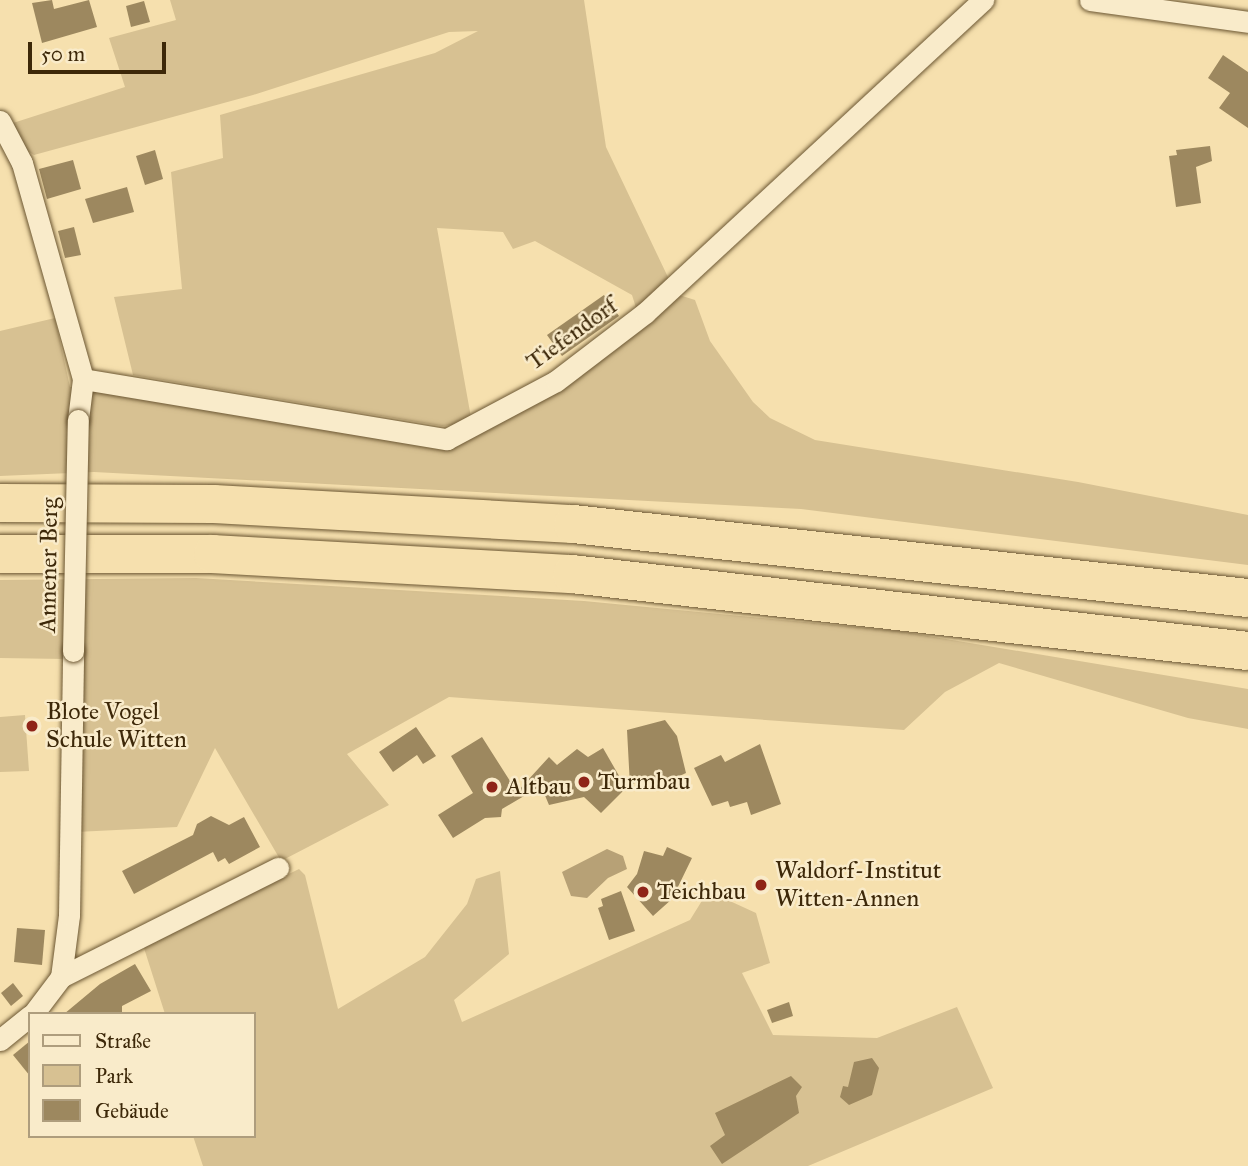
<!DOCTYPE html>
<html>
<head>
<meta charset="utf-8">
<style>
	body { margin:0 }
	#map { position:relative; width:1248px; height:1166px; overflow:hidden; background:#f6e0ae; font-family:"IM FELL Great Primer",serif }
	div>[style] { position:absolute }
	.green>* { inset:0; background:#d7c192 }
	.water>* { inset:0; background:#b7a176 }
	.building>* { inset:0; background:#9d885f }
	.roads { filter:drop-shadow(0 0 2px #6b5632) drop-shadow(0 0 2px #6b5632) }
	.street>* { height:21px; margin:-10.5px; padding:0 10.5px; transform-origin:10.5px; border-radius:10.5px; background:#f9ebca }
	.highway>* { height:38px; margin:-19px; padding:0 19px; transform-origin:19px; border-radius:19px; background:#f6e0ae }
	.bridges { filter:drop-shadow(0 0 2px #6b5632) drop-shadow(0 0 2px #6b5632) }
	.street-bridge>* { height:21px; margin:-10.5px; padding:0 10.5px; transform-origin:10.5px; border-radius:10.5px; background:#f9ebca }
	.dots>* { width:19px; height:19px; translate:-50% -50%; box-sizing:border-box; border:4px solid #f9ebca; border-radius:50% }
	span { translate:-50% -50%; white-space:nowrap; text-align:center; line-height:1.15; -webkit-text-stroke:5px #f9ebca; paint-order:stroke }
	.street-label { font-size:24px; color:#3d2809 }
	.poi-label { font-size:24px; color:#3d2809 }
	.left { translate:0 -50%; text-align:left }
	.legend { position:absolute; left:28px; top:1012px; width:228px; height:126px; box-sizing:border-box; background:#f9ebca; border:2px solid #ae9d7d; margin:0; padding:9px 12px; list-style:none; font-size:21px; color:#3d2809 }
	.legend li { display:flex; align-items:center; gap:14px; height:35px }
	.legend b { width:35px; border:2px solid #ae9d7d }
	.scale { position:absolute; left:28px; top:42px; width:138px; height:32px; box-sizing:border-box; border:4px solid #3d2809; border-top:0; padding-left:9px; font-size:21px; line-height:24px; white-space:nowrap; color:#3d2809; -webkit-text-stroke:5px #f9ebca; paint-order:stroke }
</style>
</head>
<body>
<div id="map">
	<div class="green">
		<div style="clip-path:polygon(170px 0,584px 0,606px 147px,676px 294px,695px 300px,710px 341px,753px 402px,770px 418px,815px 440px,1078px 482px,1248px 515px,1248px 565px,801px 509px,94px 472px,0 476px,0 331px,55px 318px,70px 387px,457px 442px,642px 327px,632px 295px,535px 241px,513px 249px,503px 232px,437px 228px,472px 423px,442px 426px,133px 375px,114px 297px,182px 289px,171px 172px,223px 158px,220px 115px,435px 53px,478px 31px,449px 32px,253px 95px,34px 155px,24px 149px,13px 123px,125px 87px,109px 38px,176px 20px)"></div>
		<div style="clip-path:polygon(196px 578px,584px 601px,898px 631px,1248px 689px,1248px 729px,1188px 718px,999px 663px,945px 692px,904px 730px,449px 697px,347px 754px,389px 805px,281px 861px,215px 748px,177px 827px,76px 832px,65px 659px,0 658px,0 580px)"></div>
		<div style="clip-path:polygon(25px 715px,29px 771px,0 772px,0 717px)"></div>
		<div style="clip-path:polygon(299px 869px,305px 875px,338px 1009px,425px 957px,467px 904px,476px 879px,500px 871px,509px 954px,454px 1000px,462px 1022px,690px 920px,708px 891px,756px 913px,770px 963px,742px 973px,773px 1035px,877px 1038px,957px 1007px,993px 1088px,808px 1166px,203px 1166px,193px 1136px,254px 1136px,254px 1014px,165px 1014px,143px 945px)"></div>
	</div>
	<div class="water">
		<div style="clip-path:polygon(607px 849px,623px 856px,627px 869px,608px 878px,587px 898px,571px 896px,562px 872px)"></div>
	</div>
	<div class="building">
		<div style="clip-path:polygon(52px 0,54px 9px,89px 0,97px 27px,42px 43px,32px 3px)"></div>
		<div style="clip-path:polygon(144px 1px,150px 22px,131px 27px,126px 6px)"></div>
		<div style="clip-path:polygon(1223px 55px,1248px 72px,1248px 128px,1219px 108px,1230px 93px,1208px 78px)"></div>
		<div style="clip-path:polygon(1210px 146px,1212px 161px,1196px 167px,1201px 203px,1176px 207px,1169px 156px,1177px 155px,1176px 150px)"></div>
		<div style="clip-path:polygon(155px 150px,163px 179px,145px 185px,136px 156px)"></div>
		<div style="clip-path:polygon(73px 160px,81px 189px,47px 199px,39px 169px)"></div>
		<div style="clip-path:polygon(127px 187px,134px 212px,93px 223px,85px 199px)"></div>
		<div style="clip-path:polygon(74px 227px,81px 255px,65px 258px,58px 231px)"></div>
		<div style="clip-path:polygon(604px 295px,619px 316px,562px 356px,547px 335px)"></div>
		<div style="clip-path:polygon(665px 720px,677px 736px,686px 773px,654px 788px,644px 777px,630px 786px,627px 730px)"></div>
		<div style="clip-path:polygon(416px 727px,436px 756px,423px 764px,417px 755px,393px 772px,379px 752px)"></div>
		<div style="clip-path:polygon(482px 737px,517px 792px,549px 757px,557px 765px,577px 749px,588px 757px,603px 748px,626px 788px,601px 813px,584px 797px,549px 805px,541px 786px,502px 809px,501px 817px,485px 818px,453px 838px,438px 815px,473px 793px,451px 756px)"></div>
		<div style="clip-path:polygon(760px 744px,781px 804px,751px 815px,747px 802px,730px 807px,728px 801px,712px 806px,694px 768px,721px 755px,725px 762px)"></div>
		<div style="clip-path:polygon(211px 816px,229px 825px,244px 817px,260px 847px,229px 864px,225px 858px,218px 862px,213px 852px,134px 894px,122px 871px,193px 835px,197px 824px)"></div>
		<div style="clip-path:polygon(667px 847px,692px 858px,672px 899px,653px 916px,627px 887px,637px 874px,644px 851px,663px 856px)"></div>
		<div style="clip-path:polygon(621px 891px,635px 931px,609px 940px,598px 908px,603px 906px,601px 899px)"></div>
		<div style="clip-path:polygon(17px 928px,45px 930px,42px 965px,14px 962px)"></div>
		<div style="clip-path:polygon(135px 964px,151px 991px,122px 1006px,122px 1014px,64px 1014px,100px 984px)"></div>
		<div style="clip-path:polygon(13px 983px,23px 996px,11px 1006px,1px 993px)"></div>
		<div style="clip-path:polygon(789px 1002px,793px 1016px,772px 1023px,767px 1010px)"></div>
		<div style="clip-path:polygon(30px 1041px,30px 1076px,13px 1055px)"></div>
		<div style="clip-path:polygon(872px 1058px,879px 1068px,872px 1095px,849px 1105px,840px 1097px,843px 1086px,848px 1087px,854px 1062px)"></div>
		<div style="clip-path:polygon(791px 1076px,802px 1087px,796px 1096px,799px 1113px,722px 1164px,710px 1146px,725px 1135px,715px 1113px)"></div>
	</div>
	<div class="roads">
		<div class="street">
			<div style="left:1090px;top:0;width:160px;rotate:7.9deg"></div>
			<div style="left:0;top:121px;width:47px;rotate:62.4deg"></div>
			<div style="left:22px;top:163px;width:224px;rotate:74.2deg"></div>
			<div style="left:83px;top:379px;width:41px;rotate:97deg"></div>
			<div style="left:83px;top:379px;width:369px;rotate:9.4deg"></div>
			<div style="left:447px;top:439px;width:123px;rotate:-28deg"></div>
			<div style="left:556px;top:381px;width:112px;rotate:-37.4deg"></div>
			<div style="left:645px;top:313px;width:461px;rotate:-42.8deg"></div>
			<div style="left:61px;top:977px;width:243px;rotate:-26.7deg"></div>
			<div style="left:33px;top:1014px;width:46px;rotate:-52.9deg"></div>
			<div style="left:61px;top:977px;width:63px;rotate:-82.6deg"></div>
			<div style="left:69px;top:915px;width:264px;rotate:-89.1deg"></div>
			<div style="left:0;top:1040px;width:38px;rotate:-39deg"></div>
		</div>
		<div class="highway">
			<div style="left:0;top:503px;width:214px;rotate:0.3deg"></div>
			<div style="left:214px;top:504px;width:360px;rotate:3.2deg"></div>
			<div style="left:573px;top:524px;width:679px;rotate:6.26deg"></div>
			<div style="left:0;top:554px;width:213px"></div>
			<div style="left:213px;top:554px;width:360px;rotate:3.2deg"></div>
			<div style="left:572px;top:574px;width:680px;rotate:6.5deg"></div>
		</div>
	</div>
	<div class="bridges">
		<div class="street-bridge">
			<div style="left:73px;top:651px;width:231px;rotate:-88.8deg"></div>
		</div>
	</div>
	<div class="dots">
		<div style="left:32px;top:726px;background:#8f2418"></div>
		<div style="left:584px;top:782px;background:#8f2418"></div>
		<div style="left:492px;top:787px;background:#8f2418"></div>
		<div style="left:761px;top:885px;background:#8f2418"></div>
		<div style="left:643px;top:892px;background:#8f2418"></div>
	</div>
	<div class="street-label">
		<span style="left:572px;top:334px;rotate:-36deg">Tiefendorf</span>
		<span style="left:49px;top:565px;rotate:-89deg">Annener Berg</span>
	</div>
	<div class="poi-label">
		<span class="left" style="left:46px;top:726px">Blote Vogel<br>Schule Witten</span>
		<span class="left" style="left:598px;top:782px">Turmbau</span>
		<span class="left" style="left:506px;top:787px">Altbau</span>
		<span class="left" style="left:775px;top:885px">Waldorf-Institut<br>Witten-Annen</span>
		<span class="left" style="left:657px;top:892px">Teichbau</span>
	</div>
	<ul class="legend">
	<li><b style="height:9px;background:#f9ebca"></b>Straße</li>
	<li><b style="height:19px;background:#d7c192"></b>Park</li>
	<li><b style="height:19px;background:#9d885f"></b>Gebäude</li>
	</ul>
	<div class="scale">50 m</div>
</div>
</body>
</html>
